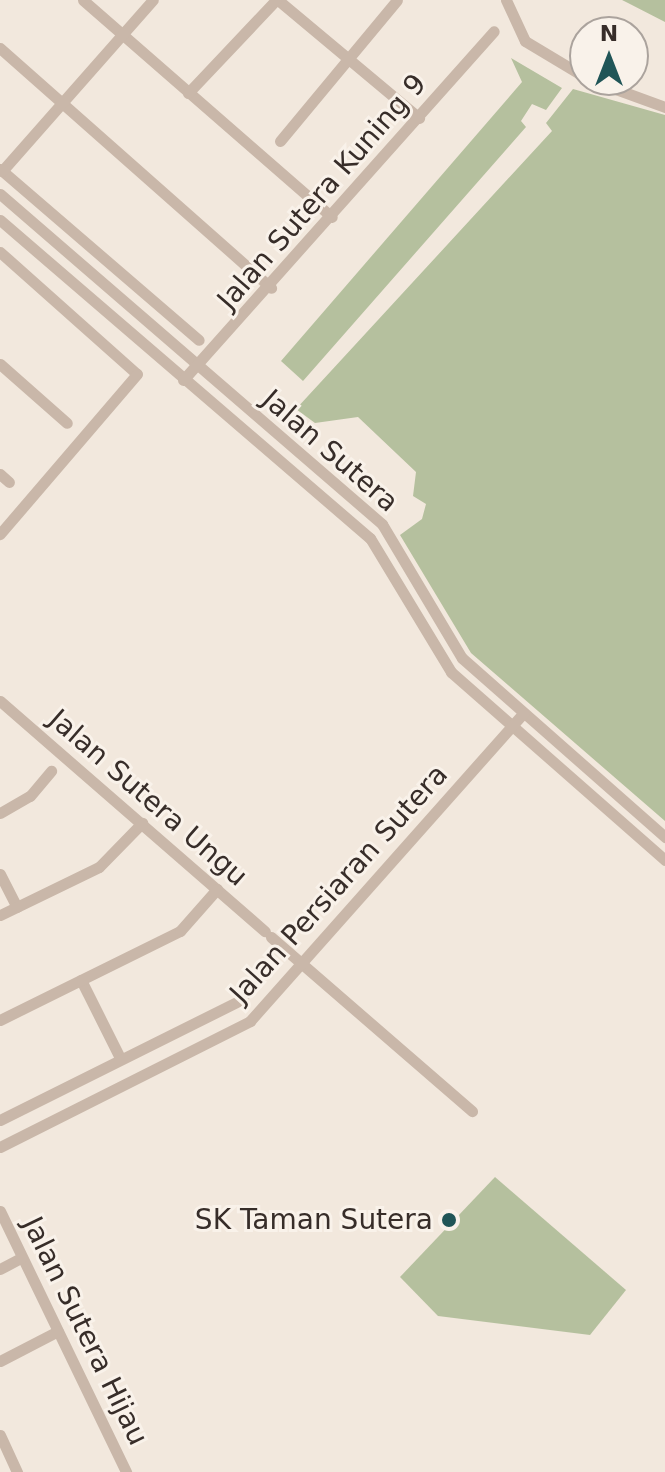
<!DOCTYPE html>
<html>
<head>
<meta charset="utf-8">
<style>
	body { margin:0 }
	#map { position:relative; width:665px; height:1472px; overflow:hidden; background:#f2e8dd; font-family:"DejaVu Sans",sans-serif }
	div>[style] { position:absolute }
	.green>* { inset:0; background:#b5c09e }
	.minor>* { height:11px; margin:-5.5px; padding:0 5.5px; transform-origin:5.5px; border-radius:5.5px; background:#c9b7a9 }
	.dots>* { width:22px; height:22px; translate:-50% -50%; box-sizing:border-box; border:4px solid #f9f2ea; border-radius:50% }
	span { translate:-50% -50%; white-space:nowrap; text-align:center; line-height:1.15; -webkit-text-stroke:6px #f9f2ea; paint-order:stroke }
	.street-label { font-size:28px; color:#372d29 }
	.poi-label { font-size:28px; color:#372d29 }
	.right { translate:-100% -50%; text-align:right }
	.north { position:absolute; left:569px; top:16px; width:80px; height:80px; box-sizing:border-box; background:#f9f2ea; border:2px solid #aba39d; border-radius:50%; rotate:0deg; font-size:22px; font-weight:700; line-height:32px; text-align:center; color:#372d29 }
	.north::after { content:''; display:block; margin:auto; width:28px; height:36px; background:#205557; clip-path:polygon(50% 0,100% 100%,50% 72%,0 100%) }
</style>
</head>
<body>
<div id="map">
	<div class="green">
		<div style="clip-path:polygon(622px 0,665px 0,665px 22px,628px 3px)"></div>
		<div style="clip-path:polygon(511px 58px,562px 88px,546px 110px,532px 104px,521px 121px,526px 127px,303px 381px,281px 361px,522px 82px)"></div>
		<div style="clip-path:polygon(573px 89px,665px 115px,665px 821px,471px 653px,400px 535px,422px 519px,426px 504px,413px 496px,416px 472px,358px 417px,315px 423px,296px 409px,552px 131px,546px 123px)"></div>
		<div style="clip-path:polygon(495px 1177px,626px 1290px,590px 1335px,438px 1316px,400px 1277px)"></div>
	</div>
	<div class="minor">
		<div style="left:83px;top:0;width:330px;rotate:41.1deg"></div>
		<div style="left:278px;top:0;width:184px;rotate:39.9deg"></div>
		<div style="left:506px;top:0;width:45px;rotate:65.1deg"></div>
		<div style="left:525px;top:41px;width:70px;rotate:31deg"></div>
		<div style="left:0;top:48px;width:362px;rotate:41.5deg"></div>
		<div style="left:591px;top:80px;width:79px;rotate:20deg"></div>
		<div style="left:188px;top:93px;width:128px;rotate:-46.6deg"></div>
		<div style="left:280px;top:141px;width:183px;rotate:-50.3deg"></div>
		<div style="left:0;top:169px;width:262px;rotate:40.7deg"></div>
		<div style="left:2px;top:171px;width:228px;rotate:-48.6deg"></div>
		<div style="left:0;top:194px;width:505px;rotate:40.82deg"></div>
		<div style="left:382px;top:524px;width:156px;rotate:59.2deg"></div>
		<div style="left:462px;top:658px;width:271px;rotate:41.4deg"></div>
		<div style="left:0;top:220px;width:488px;rotate:40.7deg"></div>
		<div style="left:370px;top:538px;width:157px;rotate:58.8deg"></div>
		<div style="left:451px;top:672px;width:285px;rotate:41.3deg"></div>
		<div style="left:0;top:252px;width:183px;rotate:41.7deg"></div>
		<div style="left:137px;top:374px;width:211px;rotate:130.6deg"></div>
		<div style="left:0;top:364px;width:89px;rotate:41.4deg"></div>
		<div style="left:183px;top:380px;width:467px;rotate:-48.3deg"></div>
		<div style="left:0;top:474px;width:12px;rotate:42deg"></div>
		<div style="left:0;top:701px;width:351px;rotate:41deg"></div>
		<div style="left:0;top:813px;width:34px;rotate:-30deg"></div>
		<div style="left:30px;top:796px;width:33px;rotate:-50deg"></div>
		<div style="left:0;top:874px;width:37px;rotate:63deg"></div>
		<div style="left:0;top:915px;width:110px;rotate:-25.9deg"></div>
		<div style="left:99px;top:867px;width:62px;rotate:-45.7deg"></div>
		<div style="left:271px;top:937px;width:266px;rotate:40.9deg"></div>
		<div style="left:81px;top:980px;width:87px;rotate:63.4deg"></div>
		<div style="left:0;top:1020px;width:201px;rotate:-26.3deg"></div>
		<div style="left:180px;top:931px;width:56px;rotate:-48.6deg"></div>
		<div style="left:0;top:1120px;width:267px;rotate:-26.5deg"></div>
		<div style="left:239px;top:1001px;width:49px;rotate:-49.1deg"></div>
		<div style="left:0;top:1147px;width:280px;rotate:-26.7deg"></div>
		<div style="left:250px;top:1021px;width:412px;rotate:-48.4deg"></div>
		<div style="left:0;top:1211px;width:290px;rotate:64.2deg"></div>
		<div style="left:0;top:1269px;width:24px;rotate:-28deg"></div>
		<div style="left:0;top:1361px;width:65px;rotate:-27.3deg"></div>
		<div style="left:0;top:1435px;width:41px;rotate:65.3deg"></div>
	</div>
	<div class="dots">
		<div style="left:449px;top:1220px;background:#205557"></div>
	</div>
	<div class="street-label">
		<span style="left:322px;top:192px;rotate:-49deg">Jalan Sutera Kuning 9</span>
		<span style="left:330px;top:451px;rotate:41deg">Jalan Sutera</span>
		<span style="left:148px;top:798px;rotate:41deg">Jalan Sutera Ungu</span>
		<span style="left:339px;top:884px;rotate:-48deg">Jalan Persiaran Sutera</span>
		<span style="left:85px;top:1331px;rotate:64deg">Jalan Sutera Hijau</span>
	</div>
	<div class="poi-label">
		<span class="right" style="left:433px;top:1220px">SK Taman Sutera</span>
	</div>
	<div class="north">N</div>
</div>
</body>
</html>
